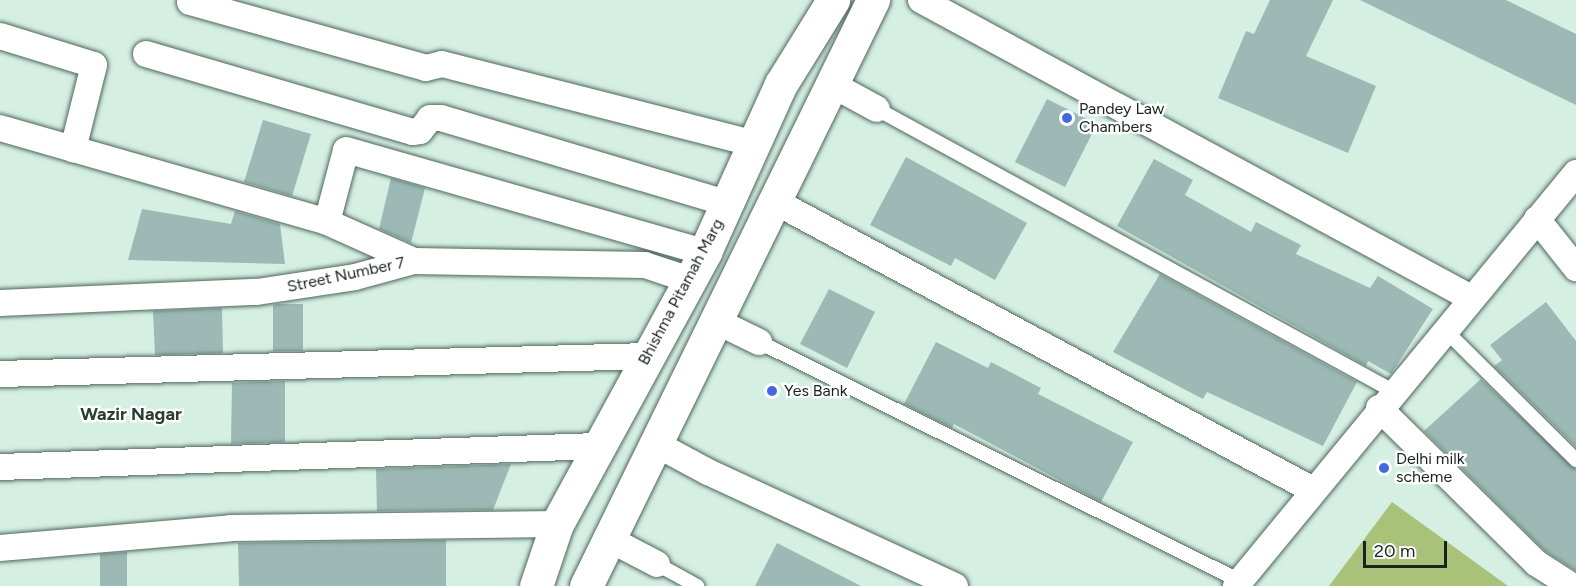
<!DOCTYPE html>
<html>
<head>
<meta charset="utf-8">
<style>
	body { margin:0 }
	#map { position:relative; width:1576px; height:586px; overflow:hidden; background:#d5efe3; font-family:Figtree,sans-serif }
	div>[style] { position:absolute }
	.green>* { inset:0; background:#a8c27a }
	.building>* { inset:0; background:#9cb9b5 }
	.roads { filter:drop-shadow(0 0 2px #4f665b) drop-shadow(0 0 2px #4f665b) }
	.service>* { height:14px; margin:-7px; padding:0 7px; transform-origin:7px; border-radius:7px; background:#fff }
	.minor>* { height:26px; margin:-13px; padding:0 13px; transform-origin:13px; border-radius:13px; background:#fff }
	.secondary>* { height:33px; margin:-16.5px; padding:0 16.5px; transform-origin:16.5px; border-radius:16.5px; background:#fff }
	.dots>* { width:16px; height:16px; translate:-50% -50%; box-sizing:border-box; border:3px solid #fff; border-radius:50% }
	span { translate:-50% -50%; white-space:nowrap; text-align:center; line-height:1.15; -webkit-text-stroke:4.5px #fff; paint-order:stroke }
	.poi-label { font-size:16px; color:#1a231f }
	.left { translate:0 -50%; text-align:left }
	.street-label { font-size:16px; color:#1a231f }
	.neighbourhood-label { font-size:18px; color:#283e34; font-weight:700 }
	.scale { position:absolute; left:1363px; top:541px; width:84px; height:27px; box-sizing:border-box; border:3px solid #1a231f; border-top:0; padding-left:8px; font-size:18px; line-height:21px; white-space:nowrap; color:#1a231f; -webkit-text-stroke:4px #fff; paint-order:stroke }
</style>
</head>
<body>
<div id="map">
	<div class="green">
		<div style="clip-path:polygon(1392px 502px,1508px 586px,1329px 586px)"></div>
	</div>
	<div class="building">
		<div style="clip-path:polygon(1270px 0,1333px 0,1306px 56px,1376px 86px,1348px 153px,1218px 98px,1246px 31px,1254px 34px)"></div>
		<div style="clip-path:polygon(1360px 0,1506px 0,1576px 34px,1576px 105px)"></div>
		<div style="clip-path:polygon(1047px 99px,1097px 124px,1065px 187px,1015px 162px)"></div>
		<div style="clip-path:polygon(263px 120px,311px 134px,292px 196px,244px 182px)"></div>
		<div style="clip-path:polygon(906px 157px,1027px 223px,995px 280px,955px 258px,951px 266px,870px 225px)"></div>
		<div style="clip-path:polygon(1154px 159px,1193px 180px,1185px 195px,1251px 232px,1256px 222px,1301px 245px,1296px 254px,1370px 288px,1378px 276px,1433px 309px,1391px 374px,1368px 361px,1366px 366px,1117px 226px)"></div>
		<div style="clip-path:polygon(391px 178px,425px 188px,411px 243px,379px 229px)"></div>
		<div style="clip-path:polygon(142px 209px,231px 224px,235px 211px,280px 224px,285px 264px,128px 260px)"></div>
		<div style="clip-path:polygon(1160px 274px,1357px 382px,1323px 446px,1207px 392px,1203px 399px,1113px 352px)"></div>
		<div style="clip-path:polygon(829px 289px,875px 312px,847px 368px,800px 344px)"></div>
		<div style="clip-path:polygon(1546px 302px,1576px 341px,1576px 447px,1494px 366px,1502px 360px,1490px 345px)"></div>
		<div style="clip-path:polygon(277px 304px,303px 304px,303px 351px,273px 351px,273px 305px)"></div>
		<div style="clip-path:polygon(222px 308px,223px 353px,155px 355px,153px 311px)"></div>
		<div style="clip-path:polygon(936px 342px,988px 368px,991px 362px,1041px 388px,1038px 394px,1133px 442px,1101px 502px,954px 424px,952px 428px,904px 404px)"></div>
		<div style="clip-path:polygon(1481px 379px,1576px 469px,1576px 571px,1545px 551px,1424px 431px)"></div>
		<div style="clip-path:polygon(285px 381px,285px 442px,231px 444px,232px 383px)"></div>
		<div style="clip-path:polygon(511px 464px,493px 510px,377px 511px,376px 469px)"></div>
		<div style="clip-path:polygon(446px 540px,446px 586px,239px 586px,238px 543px)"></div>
		<div style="clip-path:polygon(777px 543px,861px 586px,755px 586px)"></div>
		<div style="clip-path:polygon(127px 552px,127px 586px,100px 586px,100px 554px)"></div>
	</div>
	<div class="roads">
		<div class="service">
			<div style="left:877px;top:109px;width:588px;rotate:28.66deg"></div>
			<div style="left:1445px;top:330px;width:185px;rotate:44.8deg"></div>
			<div style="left:759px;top:342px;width:537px;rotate:26.42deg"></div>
			<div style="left:657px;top:564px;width:46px;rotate:28.8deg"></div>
		</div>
		<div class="minor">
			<div style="left:921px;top:0;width:626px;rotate:28.45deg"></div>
			<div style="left:190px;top:2px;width:245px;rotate:15.6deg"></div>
			<div style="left:426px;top:68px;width:16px;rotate:-14deg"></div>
			<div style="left:442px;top:64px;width:321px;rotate:14.3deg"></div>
			<div style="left:0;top:36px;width:98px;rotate:17.1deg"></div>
			<div style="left:94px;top:65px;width:87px;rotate:104deg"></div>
			<div style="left:146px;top:54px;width:278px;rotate:16.3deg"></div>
			<div style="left:413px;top:132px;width:7px;rotate:-8deg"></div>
			<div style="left:420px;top:131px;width:16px;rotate:-52deg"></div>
			<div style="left:430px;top:118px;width:11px"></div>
			<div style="left:441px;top:118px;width:298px;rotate:16.6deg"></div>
			<div style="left:831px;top:84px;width:52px;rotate:28.5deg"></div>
			<div style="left:0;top:128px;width:340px;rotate:16deg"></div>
			<div style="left:327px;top:222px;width:95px;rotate:24.1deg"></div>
			<div style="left:774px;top:201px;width:612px;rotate:28.2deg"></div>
			<div style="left:1537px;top:219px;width:63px;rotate:51.5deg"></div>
			<div style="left:327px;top:222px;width:74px;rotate:-75.2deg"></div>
			<div style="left:346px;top:150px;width:373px;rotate:15.9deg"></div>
			<div style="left:0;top:303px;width:257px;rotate:-2.5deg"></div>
			<div style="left:257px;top:292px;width:99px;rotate:-8.7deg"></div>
			<div style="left:355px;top:277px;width:61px;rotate:-15.2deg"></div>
			<div style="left:414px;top:261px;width:231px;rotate:1deg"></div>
			<div style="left:645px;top:265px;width:47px;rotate:18.4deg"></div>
			<div style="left:716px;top:321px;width:48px;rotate:26deg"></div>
			<div style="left:0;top:374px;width:648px;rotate:-1.59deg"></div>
			<div style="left:1379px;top:408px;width:221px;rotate:44.6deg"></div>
			<div style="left:1536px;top:563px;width:43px;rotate:32.6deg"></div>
			<div style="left:656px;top:444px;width:59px;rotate:28.3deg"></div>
			<div style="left:708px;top:472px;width:272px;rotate:24.8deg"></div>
			<div style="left:0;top:467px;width:598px;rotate:-2.01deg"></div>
			<div style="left:609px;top:539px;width:54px;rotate:27.5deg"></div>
			<div style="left:0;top:548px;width:232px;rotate:-4.9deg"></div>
			<div style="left:231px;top:528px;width:326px;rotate:-0.7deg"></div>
			<div style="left:1236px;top:586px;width:535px;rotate:-50.54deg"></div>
		</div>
		<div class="secondary">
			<div style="left:536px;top:586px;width:65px;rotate:-71.3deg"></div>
			<div style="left:557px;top:524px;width:310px;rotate:-61.4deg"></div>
			<div style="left:705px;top:252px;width:184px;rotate:-65.7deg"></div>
			<div style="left:781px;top:84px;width:99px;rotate:-58.2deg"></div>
			<div style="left:586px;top:586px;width:653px;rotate:-63.91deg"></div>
		</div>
	</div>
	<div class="dots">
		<div style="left:1067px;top:118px;background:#4569dc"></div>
		<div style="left:772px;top:391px;background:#4569dc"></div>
		<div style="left:1384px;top:468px;background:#4569dc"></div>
	</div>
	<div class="poi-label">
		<span class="left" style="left:1079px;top:118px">Pandey Law<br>Chambers</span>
		<span class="left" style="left:784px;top:391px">Yes Bank</span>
		<span class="left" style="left:1396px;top:468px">Delhi milk<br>scheme</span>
	</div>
	<div class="street-label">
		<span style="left:346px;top:275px;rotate:-12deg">Street Number 7</span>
		<span style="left:681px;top:292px;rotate:-62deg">Bhishma Pitamah Marg</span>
	</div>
	<div class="neighbourhood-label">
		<span style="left:131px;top:414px">Wazir Nagar</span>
	</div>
	<div class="scale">20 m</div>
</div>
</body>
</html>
